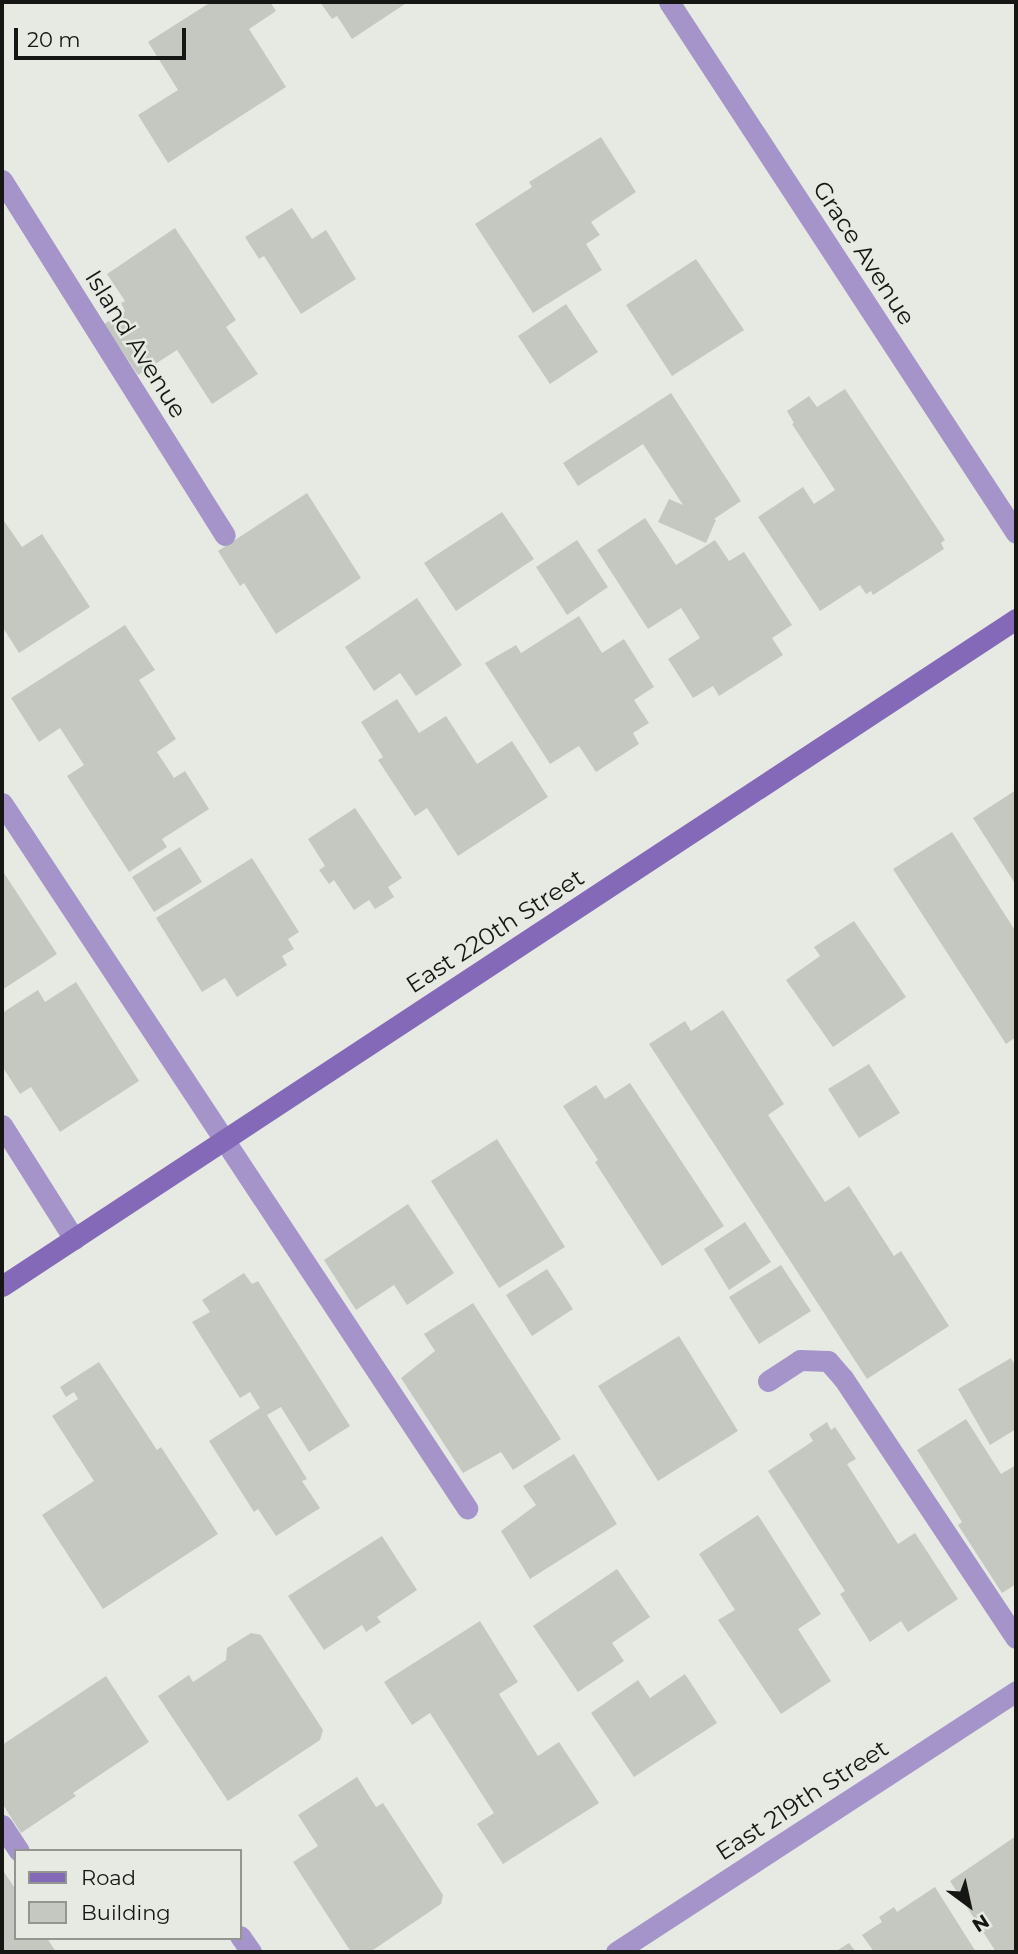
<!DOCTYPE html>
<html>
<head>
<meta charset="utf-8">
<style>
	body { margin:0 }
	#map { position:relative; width:1018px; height:1954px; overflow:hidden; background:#e7eae3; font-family:Montserrat,sans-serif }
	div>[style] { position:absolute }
	.building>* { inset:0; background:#c5c8c0 }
	.lane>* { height:21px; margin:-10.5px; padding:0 10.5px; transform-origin:10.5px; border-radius:10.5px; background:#a494ca }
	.street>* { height:21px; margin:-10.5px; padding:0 10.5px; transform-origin:10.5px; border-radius:10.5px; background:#a494ca }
	.secondary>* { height:21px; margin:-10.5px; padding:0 10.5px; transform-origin:10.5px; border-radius:10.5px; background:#8469b8 }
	span { translate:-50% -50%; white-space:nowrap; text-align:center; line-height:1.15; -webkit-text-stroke:5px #e7eae3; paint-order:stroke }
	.street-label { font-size:24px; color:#161714 }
	.frame { position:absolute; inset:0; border:4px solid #161714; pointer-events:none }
	.legend { position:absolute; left:14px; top:1849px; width:228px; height:91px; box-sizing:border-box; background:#e7eae3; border:2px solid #939690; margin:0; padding:9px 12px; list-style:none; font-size:21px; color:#161714 }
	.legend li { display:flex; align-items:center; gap:14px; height:35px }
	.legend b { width:35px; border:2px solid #939690 }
	.north { position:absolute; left:934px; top:1870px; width:70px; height:70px; -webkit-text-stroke:5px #e7eae3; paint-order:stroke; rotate:147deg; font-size:19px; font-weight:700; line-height:28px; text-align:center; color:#161714 }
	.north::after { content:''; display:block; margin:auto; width:24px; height:32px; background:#161714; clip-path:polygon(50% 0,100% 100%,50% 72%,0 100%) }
	.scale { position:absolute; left:14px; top:28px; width:172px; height:32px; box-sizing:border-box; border:4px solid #161714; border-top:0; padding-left:9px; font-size:21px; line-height:24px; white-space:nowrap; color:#161714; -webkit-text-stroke:5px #e7eae3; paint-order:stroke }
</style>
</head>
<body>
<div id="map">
	<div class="building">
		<div style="clip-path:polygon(211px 2px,270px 2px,276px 11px,249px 29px,286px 87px,168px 163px,138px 115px,178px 90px,148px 42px)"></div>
		<div style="clip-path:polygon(320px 2px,408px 2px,352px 39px,337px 16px,332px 19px)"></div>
		<div style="clip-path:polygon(601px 137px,636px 192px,591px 222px,600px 235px,586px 244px,602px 270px,533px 313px,475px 224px,532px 187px,529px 182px)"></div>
		<div style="clip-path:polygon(292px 208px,312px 239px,326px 230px,356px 279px,301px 314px,264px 256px,259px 259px,245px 237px)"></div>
		<div style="clip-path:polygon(175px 228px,236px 320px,226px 327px,258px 374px,212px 404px,177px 350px,138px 375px,104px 324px,125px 311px,121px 303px,125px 301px,107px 274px)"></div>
		<div style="clip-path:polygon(696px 259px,744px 330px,672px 376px,626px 305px)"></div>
		<div style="clip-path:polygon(566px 304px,598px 352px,550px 384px,518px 336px)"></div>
		<div style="clip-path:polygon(845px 389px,945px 540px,941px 543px,944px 549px,873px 595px,871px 591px,866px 594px,860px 585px,820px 611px,758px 517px,803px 487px,814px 504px,835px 490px,792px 424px,794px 423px,787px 411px,809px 396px,817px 407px)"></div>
		<div style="clip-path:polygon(671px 393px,741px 501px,714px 519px,716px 520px,706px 543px,658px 522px,669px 499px,683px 505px,643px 444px,578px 486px,563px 463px)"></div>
		<div style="clip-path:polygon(307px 493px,361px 578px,276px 634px,244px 583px,240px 586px,218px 551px)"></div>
		<div style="clip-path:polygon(502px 512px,534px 559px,456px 611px,424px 563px)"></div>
		<div style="clip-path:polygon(2px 518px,22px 547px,42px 534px,90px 607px,19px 653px,2px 626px)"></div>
		<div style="clip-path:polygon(645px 518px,676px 565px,715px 540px,729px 561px,744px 552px,792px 625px,772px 638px,783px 655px,719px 696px,713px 686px,693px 698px,668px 659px,700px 638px,681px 608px,648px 629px,597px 550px)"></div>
		<div style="clip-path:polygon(577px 540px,608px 587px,567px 615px,536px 567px)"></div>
		<div style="clip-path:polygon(417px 598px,462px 665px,416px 696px,400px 673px,374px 691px,345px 647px)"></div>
		<div style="clip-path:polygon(579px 616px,602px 653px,624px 639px,654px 687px,634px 700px,649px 723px,633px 733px,639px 744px,596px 772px,579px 746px,550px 764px,485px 663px,516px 645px,521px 653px)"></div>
		<div style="clip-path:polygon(125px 625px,155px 670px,139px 680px,176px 739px,157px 752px,174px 778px,185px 771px,209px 809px,162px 839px,167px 847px,129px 872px,67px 776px,84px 765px,60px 728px,39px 742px,11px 698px)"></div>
		<div style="clip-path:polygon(397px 699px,419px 733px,446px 716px,477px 764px,512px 741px,548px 797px,458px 856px,427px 808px,415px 816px,378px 760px,383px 757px,361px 722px)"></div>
		<div style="clip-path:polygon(1016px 790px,1016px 885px,973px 818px)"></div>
		<div style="clip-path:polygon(355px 808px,402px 878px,388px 887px,394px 897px,375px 909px,369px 900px,354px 910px,334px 880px,329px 884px,319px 870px,325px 866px,308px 839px)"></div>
		<div style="clip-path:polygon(952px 832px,1016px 932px,1016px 1037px,1006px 1044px,893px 869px)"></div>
		<div style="clip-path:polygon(180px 847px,202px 882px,154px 912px,132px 877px)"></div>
		<div style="clip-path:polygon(252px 858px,299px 932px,288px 939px,294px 949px,282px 956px,287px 965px,237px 997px,225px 978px,202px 992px,156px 918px)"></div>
		<div style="clip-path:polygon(2px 870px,57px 954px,2px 990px)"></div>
		<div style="clip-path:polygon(854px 921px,906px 997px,833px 1047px,786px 980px,820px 956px,814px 947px)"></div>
		<div style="clip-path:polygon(76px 982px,139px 1081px,60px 1132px,31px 1087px,20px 1094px,2px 1066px,2px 1013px,38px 990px,45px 1002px)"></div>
		<div style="clip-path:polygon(723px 1010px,784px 1104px,768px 1115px,825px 1202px,849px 1186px,894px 1256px,901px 1251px,949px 1326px,867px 1379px,649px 1044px,685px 1021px,691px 1031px)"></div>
		<div style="clip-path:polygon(869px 1064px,900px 1113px,859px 1138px,828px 1089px)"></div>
		<div style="clip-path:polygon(630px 1083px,724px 1226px,662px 1266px,595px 1162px,598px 1160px,563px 1106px,596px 1085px,605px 1099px)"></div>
		<div style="clip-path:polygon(497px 1139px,565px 1247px,499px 1288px,431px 1181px)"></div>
		<div style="clip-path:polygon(408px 1204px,454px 1273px,407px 1305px,394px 1285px,356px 1310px,324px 1260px)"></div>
		<div style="clip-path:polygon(745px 1222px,771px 1262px,729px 1290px,704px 1249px)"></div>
		<div style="clip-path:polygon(781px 1265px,811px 1311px,759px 1344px,729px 1297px)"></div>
		<div style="clip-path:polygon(547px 1269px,573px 1309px,532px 1336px,506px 1295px)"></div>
		<div style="clip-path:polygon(244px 1273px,252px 1284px,258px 1281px,350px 1426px,309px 1452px,281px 1407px,267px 1415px,307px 1479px,302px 1481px,320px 1508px,276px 1536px,258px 1509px,254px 1512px,209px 1441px,260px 1408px,250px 1392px,240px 1398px,192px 1322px,210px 1312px,202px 1300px)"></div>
		<div style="clip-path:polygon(473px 1303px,561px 1439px,513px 1470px,501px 1452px,463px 1473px,401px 1378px,435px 1351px,424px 1334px)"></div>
		<div style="clip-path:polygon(679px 1336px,738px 1431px,658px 1481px,598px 1386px)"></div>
		<div style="clip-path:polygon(1011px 1358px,1016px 1367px,1016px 1429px,990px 1445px,958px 1389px)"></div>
		<div style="clip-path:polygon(99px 1362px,157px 1450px,161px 1447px,218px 1534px,103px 1609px,42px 1515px,94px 1481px,52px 1416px,78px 1399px,74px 1392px,66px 1397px,60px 1387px)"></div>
		<div style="clip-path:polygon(966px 1419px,1001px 1474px,1016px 1465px,1016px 1584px,1002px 1593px,958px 1525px,962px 1522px,917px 1450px)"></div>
		<div style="clip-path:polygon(827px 1422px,831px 1430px,835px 1427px,856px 1459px,847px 1464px,898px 1544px,915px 1533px,958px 1599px,908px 1632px,901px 1621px,870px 1642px,840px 1594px,845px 1591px,768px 1471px,813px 1441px,809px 1434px)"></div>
		<div style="clip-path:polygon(574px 1454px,617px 1524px,530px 1579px,501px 1531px,536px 1505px,523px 1486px)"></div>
		<div style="clip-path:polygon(758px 1515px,821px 1614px,798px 1629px,831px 1681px,781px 1714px,718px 1620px,735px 1610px,699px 1554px)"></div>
		<div style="clip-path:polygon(382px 1536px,417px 1590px,377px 1617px,381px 1622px,366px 1632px,362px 1625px,324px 1650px,288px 1596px)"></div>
		<div style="clip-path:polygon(617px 1569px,650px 1617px,612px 1643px,624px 1661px,578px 1692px,533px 1626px)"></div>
		<div style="clip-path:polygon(480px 1621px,518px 1682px,499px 1694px,538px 1756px,559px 1742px,599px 1803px,503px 1864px,477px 1824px,494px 1813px,430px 1713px,412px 1725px,384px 1682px)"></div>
		<div style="clip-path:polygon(251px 1633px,261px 1635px,323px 1730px,320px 1740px,228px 1801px,158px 1696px,189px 1675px,193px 1682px,226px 1660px,227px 1648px)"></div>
		<div style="clip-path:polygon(685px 1674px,717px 1723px,634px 1777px,591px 1713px,638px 1680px,650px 1698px)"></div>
		<div style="clip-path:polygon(106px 1676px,149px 1742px,73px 1793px,76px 1796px,21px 1833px,2px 1803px,2px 1745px)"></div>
		<div style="clip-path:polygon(357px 1777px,376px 1807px,383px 1803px,443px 1895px,441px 1904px,370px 1952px,351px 1952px,293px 1862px,318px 1846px,298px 1815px)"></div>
		<div style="clip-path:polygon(1016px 1836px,1016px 1952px,996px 1952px,950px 1881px)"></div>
		<div style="clip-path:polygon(2px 1869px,16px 1890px,16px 1938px,47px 1938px,56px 1952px,2px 1952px)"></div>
		<div style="clip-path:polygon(935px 1887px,976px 1952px,874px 1952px,862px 1935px,882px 1922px,879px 1917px,894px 1907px,897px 1912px)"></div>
		<div style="clip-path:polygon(849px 1943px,856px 1952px,835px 1952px)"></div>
	</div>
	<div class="lane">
		<div style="left:2px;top:803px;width:845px;rotate:56.59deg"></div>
		<div style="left:2px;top:1125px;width:135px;rotate:57.7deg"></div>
		<div style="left:768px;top:1381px;width:38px;rotate:-33deg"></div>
		<div style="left:800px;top:1360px;width:28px;rotate:2deg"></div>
		<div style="left:828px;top:1361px;width:23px;rotate:49deg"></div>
		<div style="left:843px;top:1378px;width:312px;rotate:56.4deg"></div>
		<div style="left:2px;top:1825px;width:31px;rotate:57deg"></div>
		<div style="left:240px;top:1936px;width:19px;rotate:55deg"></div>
	</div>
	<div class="street">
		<div style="left:669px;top:2px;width:634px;rotate:56.84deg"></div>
		<div style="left:2px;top:180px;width:419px;rotate:57.9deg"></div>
		<div style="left:616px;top:1952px;width:478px;rotate:-33.1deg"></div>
	</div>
	<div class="secondary">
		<div style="left:2px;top:1286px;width:1214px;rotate:-33.34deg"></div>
	</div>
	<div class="street-label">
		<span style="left:864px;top:253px;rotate:57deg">Grace Avenue</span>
		<span style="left:136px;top:344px;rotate:58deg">Island Avenue</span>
		<span style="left:495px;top:931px;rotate:-33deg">East 220th Street</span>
		<span style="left:802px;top:1800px;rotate:-33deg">East 219th Street</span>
	</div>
	<div class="frame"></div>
	<ul class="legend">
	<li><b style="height:9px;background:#8469b8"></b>Road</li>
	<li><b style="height:19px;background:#c5c8c0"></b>Building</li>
	</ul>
	<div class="north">N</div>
	<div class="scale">20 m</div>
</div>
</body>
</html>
